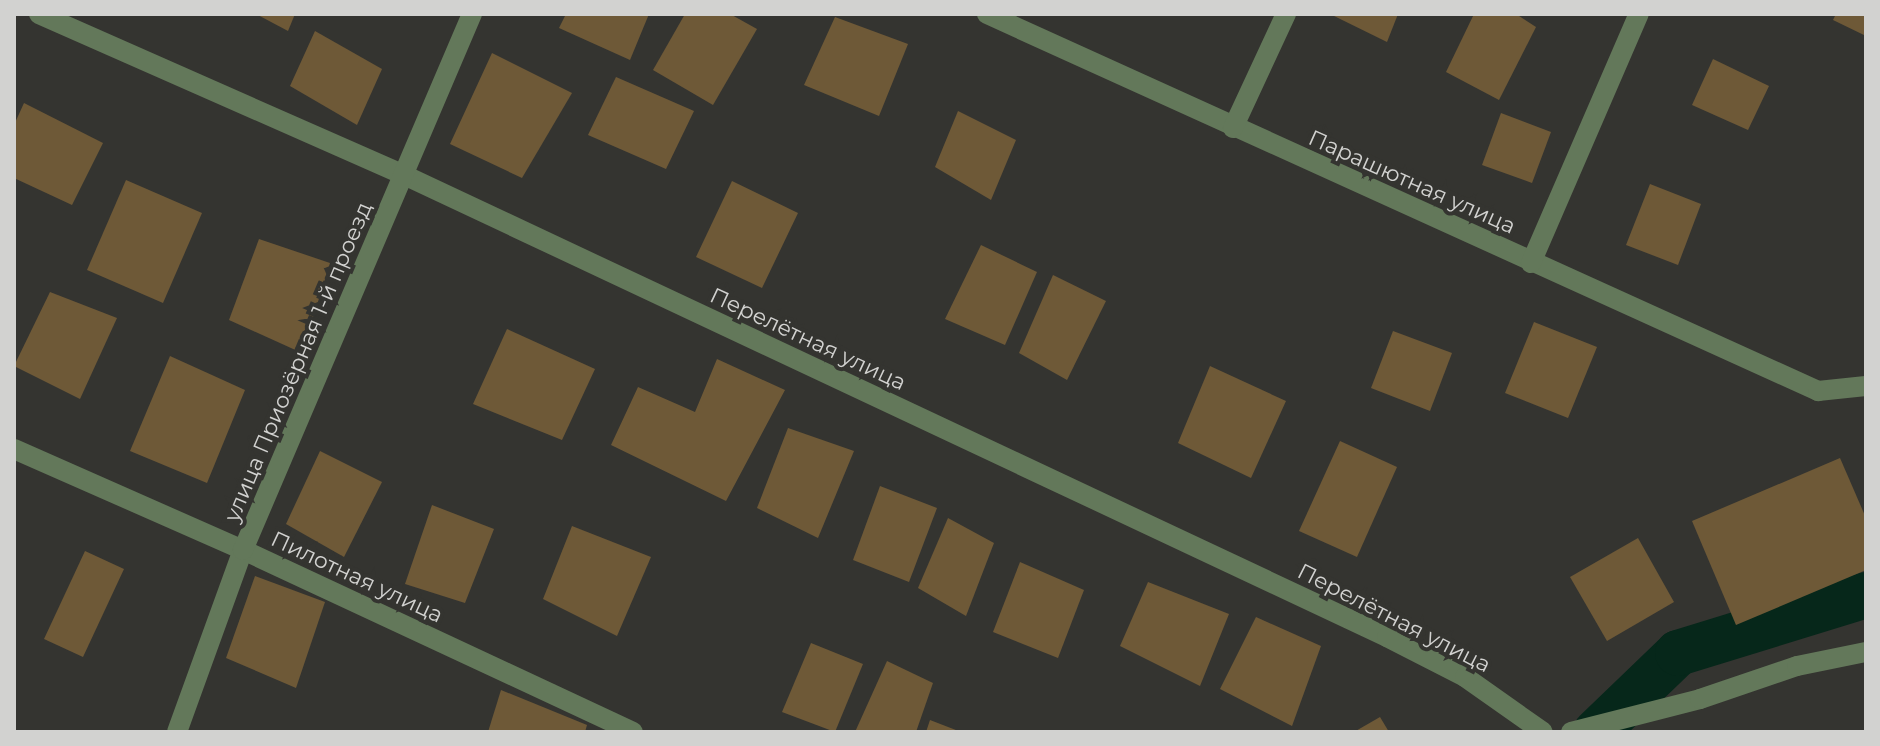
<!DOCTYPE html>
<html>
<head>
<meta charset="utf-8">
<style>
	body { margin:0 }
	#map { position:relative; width:1880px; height:746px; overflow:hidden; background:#343430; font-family:Montserrat,sans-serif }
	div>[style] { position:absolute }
	.canal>* { height:46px; margin:-23px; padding:0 23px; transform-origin:23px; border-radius:23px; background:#06271a }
	.building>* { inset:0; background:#6e5937 }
	.minor>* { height:20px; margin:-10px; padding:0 10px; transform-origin:10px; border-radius:10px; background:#63785a }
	span { translate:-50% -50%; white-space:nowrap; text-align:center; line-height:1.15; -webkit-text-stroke:8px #343430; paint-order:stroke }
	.street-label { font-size:22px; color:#d2d2d0 }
	.frame { position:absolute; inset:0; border:16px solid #d2d2d0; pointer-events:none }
</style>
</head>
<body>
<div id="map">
	<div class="canal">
		<div style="left:1596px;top:732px;width:114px;rotate:-43.9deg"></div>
		<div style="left:1678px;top:653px;width:197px;rotate:-17.1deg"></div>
	</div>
	<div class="building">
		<div style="clip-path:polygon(256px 14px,295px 14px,288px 31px)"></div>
		<div style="clip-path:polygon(566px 14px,649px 14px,630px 60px,559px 28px)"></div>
		<div style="clip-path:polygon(685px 14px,730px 14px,757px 29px,713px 105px,653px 70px)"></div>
		<div style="clip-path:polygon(1330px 14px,1398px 14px,1387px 42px)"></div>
		<div style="clip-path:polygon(1474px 14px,1516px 14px,1536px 27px,1499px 100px,1446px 72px)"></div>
		<div style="clip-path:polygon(1836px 14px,1866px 14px,1866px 36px,1833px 20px)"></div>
		<div style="clip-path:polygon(835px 17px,908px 44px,879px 116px,804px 85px)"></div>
		<div style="clip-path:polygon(315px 31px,382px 69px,357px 125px,290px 86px)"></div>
		<div style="clip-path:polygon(492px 53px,572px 93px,522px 178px,450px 144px)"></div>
		<div style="clip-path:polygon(1713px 59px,1769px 86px,1748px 130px,1692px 105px)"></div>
		<div style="clip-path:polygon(616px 77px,694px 111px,666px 169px,588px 135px)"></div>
		<div style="clip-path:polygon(24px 103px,103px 143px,72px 205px,14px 178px,14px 125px)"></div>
		<div style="clip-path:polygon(958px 111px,1016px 140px,991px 200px,935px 167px)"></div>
		<div style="clip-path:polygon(1501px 113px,1551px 132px,1532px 183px,1482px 165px)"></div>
		<div style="clip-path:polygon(126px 180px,202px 213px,163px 303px,87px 270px)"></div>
		<div style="clip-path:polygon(732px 181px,798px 213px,762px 288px,696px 257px)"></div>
		<div style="clip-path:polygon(1650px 184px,1701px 204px,1678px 265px,1626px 245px)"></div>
		<div style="clip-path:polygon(259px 239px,330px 263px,302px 353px,229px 320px)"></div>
		<div style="clip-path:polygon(981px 245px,1037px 272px,1005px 345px,945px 319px)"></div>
		<div style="clip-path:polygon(1053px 275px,1106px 301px,1067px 380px,1019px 353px)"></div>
		<div style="clip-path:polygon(50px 292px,117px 318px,80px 399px,14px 366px)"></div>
		<div style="clip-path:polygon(1534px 322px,1597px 347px,1568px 418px,1505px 393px)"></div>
		<div style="clip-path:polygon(507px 329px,595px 369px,562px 440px,473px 404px)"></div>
		<div style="clip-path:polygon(1393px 331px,1452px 353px,1430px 411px,1371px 388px)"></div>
		<div style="clip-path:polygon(170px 356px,245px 390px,207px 483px,130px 451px)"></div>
		<div style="clip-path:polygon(717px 359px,785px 390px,726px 501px,611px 445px,638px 387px,695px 412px)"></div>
		<div style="clip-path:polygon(1210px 366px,1286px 401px,1251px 478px,1178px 443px)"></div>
		<div style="clip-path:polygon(788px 428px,854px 451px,818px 538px,757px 508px)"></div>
		<div style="clip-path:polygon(1340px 441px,1397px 467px,1357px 557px,1299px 531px)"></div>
		<div style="clip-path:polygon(320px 451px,382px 482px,344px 557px,286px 524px)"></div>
		<div style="clip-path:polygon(1840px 458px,1866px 518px,1866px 570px,1736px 625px,1692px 521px)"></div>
		<div style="clip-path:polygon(880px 486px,937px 508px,909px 582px,853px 560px)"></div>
		<div style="clip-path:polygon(432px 505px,494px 529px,465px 603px,405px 584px)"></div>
		<div style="clip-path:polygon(948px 518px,994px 543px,966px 616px,918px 588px)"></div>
		<div style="clip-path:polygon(572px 526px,651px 557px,617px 636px,543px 599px)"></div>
		<div style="clip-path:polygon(1638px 538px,1674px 602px,1607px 641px,1570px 577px)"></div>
		<div style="clip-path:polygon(85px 551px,124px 569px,83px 657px,44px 639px)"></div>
		<div style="clip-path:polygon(1020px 562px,1084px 590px,1058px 658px,993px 632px)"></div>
		<div style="clip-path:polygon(255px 576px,325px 602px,296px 688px,226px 658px)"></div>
		<div style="clip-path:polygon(1148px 582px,1229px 614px,1200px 686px,1120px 646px)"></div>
		<div style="clip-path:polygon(1256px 617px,1321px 646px,1292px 726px,1220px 689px)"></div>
		<div style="clip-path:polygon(811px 643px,863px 664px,835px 732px,782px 712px)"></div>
		<div style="clip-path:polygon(887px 661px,933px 683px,916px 732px,855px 732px)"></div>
		<div style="clip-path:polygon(501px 690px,587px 725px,585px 732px,488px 732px)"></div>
		<div style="clip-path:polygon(1380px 717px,1389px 732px,1354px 732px)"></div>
		<div style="clip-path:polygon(930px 720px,961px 732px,926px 732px)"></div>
	</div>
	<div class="minor">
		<div style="left:39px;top:14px;width:399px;rotate:23.8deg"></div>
		<div style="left:404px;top:175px;width:1086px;rotate:25.17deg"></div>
		<div style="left:1387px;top:637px;width:88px;rotate:27.1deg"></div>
		<div style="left:1465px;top:677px;width:95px;rotate:35.2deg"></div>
		<div style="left:987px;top:14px;width:913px;rotate:24.4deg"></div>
		<div style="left:1818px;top:391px;width:48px;rotate:-5.9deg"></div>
		<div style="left:1233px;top:128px;width:126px;rotate:-65.1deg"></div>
		<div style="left:1531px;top:263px;width:271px;rotate:-66.6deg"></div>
		<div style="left:14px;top:449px;width:250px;rotate:23.8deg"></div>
		<div style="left:243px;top:550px;width:430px;rotate:25deg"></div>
		<div style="left:177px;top:732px;width:194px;rotate:-70.1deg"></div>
		<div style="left:243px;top:550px;width:583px;rotate:-66.87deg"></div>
		<div style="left:1571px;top:732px;width:133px;rotate:-14.3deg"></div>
		<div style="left:1700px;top:699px;width:102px;rotate:-18.8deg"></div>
		<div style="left:1797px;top:666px;width:70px;rotate:-11.5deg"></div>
	</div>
	<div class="street-label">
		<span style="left:1412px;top:182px;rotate:24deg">Парашютная улица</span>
		<span style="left:808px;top:339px;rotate:25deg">Перелётная улица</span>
		<span style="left:298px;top:362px;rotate:-67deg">улица Приозёрная 1-й проезд</span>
		<span style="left:357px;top:577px;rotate:25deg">Пилотная улица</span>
		<span style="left:1394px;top:618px;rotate:27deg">Перелётная улица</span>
	</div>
	<div class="frame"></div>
</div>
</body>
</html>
